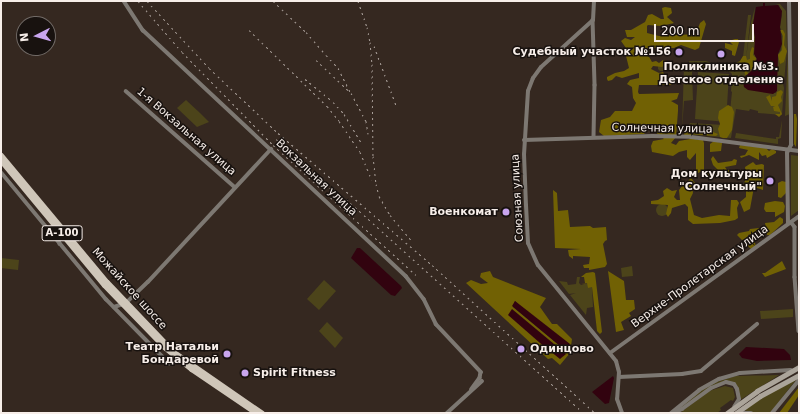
<!DOCTYPE html>
<html>
<head>
<meta charset="utf-8">
<style>
	body { margin:0 }
	#map { position:relative; width:800px; height:414px; overflow:hidden; background:#352820; font-family:"DejaVu Sans",sans-serif }
	div>[style] { position:absolute }
	.green>* { inset:0; background:#4c441a }
	.round { border-radius:50% }
	.forest>* { inset:0; background:#716104 }
	.water>* { inset:0; background:#32030f }
	.minor>* { height:3.5px; margin:-1.75px; padding:0 1.75px; transform-origin:1.75px; border-radius:1.75px; background:#7d7872 }
	.tertiary>* { height:4px; margin:-2px; padding:0 2px; transform-origin:2px; border-radius:2px; background:#7d7872 }
	.secondary>* { height:4.5px; margin:-2.25px; padding:0 2.25px; transform-origin:2.25px; border-radius:2.25px; background:#aba49a }
	.primary>* { height:5px; margin:-2.5px; padding:0 2.5px; transform-origin:2.5px; border-radius:2.5px; background:#cfc6b9 }
	.rail>* { height:1px; margin-top:-0.5px; transform-origin:0; background:repeating-linear-gradient(90deg,#a89e98 0 2px,transparent 0 6px) }
	.dots>* { width:11px; height:11px; translate:-50% -50%; box-sizing:border-box; border:2px solid #18120f; border-radius:50% }
	span { translate:-50% -50%; white-space:nowrap; text-align:center; line-height:1.15; -webkit-text-stroke:3px #18120f; paint-order:stroke }
	.shield-label span { padding:1px 3px; background:#18120f; border:1px solid; border-radius:3px; -webkit-text-stroke-width:0 }
	.shield-label { font-size:10px; color:#f7eee9; font-weight:700 }
	.poi-label { font-size:11px; color:#f7eee9; font-weight:700 }
	.right { translate:-100% -50%; text-align:right }
	.left { translate:0 -50%; text-align:left }
	.street-label { font-size:11px; color:#f7eee9 }
	.frame { position:absolute; inset:0; border:2px solid #f7eee9; pointer-events:none }
	.north { position:absolute; left:16px; top:16px; width:40px; height:40px; box-sizing:border-box; background:#18120f; border:1px solid #716a66; border-radius:50%; rotate:264deg; font-size:11px; font-weight:700; line-height:16px; text-align:center; color:#f7eee9 }
	.north::after { content:''; display:block; margin:auto; width:14px; height:18px; background:#c8a5ee; clip-path:polygon(50% 0,100% 100%,50% 72%,0 100%) }
	.scale { position:absolute; left:654px; top:24px; width:100px; height:18px; box-sizing:border-box; border:2px solid #f7eee9; border-top:0; padding-left:5px; font-size:12px; line-height:14px; white-space:nowrap; color:#f7eee9; -webkit-text-stroke:3px #18120f; paint-order:stroke }
</style>
</head>
<body>
<div id="map">
	<div class="green">
		<div style="clip-path:polygon(776px 4px,780px 4px,786px 11px,787px 49px,784px 82px,781px 82px,780px 83px,783px 84px,784px 88px,782px 115px,758px 113px,758px 111px,750px 109px,749px 111px,736px 109px,731px 138px,685px 134px,690px 123px,724px 125px,729px 121px,732px 92px,731px 91px,732px 74px,730px 72px,698px 69px,692px 72px,693px 100px,684px 101px,682px 130px,684px 65px,689px 64px,689px 61px,706px 61px,717px 65px,739px 64px,743px 57px,748px 15px,751px 15px,746px 58px,751px 23px,755px 7px,753px 27px,755px 37px,755px 56px,757px 59px,754px 68px,744px 78px,744px 87px,776px 93px,778px 54px,781px 50px,782px 34px,780px 27px,782px 15px,779px 5px)"></div>
		<div style="clip-path:polygon(787px 4px,790px 114px,785px 116px,788px 50px)"></div>
		<div style="clip-path:polygon(658px 64px,679px 64px,679px 68px,676px 71px,660px 71px,658px 69px)"></div>
		<div style="clip-path:polygon(698px 72px,729px 74px,726px 122px,695px 119px)"></div>
		<div style="clip-path:polygon(186px 100px,200px 113px,209px 122px,197px 127px,177px 108px)"></div>
		<div style="clip-path:polygon(782px 120px,781px 138px,778px 139px,778px 144px,735px 138px,736px 133px,776px 139px,776px 137px,779px 137px)"></div>
		<div style="clip-path:polygon(791px 155px,799px 156px,799px 210px,791px 216px)"></div>
		<div class="round" style="left:656px;top:204px;width:12px;height:12px"></div>
		<div style="clip-path:polygon(1px 258px,19px 260px,18px 270px,1px 268px)"></div>
		<div style="clip-path:polygon(632px 266px,633px 276px,622px 277px,621px 268px)"></div>
		<div style="clip-path:polygon(577px 277px,580px 277px,579px 283px,581px 285px,587px 283px,592px 287px,593px 307px,587px 308px,586px 315px,570px 295px,576px 293px,569px 294px,559px 281px,567px 282px,568px 285px,576px 284px)"></div>
		<div style="clip-path:polygon(324px 280px,336px 291px,319px 310px,307px 299px)"></div>
		<div style="clip-path:polygon(793px 309px,793px 317px,761px 319px,760px 311px)"></div>
		<div style="clip-path:polygon(327px 322px,343px 338px,335px 348px,319px 331px)"></div>
		<div style="clip-path:polygon(779px 375px,740px 400px,738px 389px,732px 382px,709px 388px,682px 408px,679px 408px,691px 397px,713px 383px,736px 376px)"></div>
		<div style="clip-path:polygon(799px 376px,770px 413px,753px 413px,744px 410px,762px 396px)"></div>
		<div style="clip-path:polygon(725px 386px,733px 388px,735px 397px,733px 401px,731px 400px,720px 408px,721px 410px,717px 413px,680px 413px,709px 391px)"></div>
	</div>
	<div class="forest">
		<div style="clip-path:polygon(665px 7px,671px 8px,672px 13px,667px 17px,674px 23px,661px 26px,648px 25px,647px 26px,647px 33px,659px 36px,696px 34px,700px 23px,704px 20px,706px 24px,699px 48px,695px 50px,681px 45px,674px 48px,649px 48px,648px 55px,652px 62px,656px 61px,659px 63px,663px 60px,668px 62px,662px 67px,653px 66px,651px 69px,659px 73px,663px 72px,667px 79px,673px 78px,676px 82px,670px 85px,639px 85px,638px 92px,639px 94px,679px 93px,677px 99px,671px 101px,678px 105px,678px 111px,676px 137px,671px 143px,676px 145px,679px 141px,690px 139px,695px 136px,697px 140px,703px 140px,704px 143px,704px 170px,698px 173px,696px 169px,696px 153px,690px 160px,687px 157px,687px 150px,679px 152px,673px 156px,652px 152px,651px 146px,653px 141px,664px 139px,653px 130px,648px 129px,644px 134px,604px 136px,599px 132px,601px 120px,610px 117px,615px 111px,632px 111px,636px 103px,633px 98px,632px 87px,627px 84px,630px 80px,639px 78px,639px 73px,622px 78px,616px 76px,612px 80px,608px 81px,607px 79px,607px 77px,615px 73px,624px 71px,629px 68px,626px 56px,626px 48px,621px 41px,625px 38px,631px 40px,635px 37px,627px 37px,625px 30px,631px 30px,645px 22px,648px 15px,652px 14px,661px 19px,664px 19px,662px 8px)"></div>
		<div style="clip-path:polygon(780px 30px,783px 30px,785px 34px,784px 45px,787px 51px,784px 62px,780px 64px,778px 55px,782px 50px,783px 36px)"></div>
		<div style="clip-path:polygon(735px 39px,738px 39px,739px 42px,735px 56px,732px 55px,732px 51px,725px 48px,725px 43px,733px 45px,729px 41px)"></div>
		<div style="clip-path:polygon(752px 47px,754px 48px,753px 55px,756px 58px,754px 68px,747px 71px,748px 74px,745px 75px,744px 67px,737px 66px,736px 63px,740px 61px,743px 56px,746px 56px,747px 60px,750px 59px,750px 53px)"></div>
		<div style="clip-path:polygon(781px 90px,783px 92px,781px 97px,782px 101px,778px 105px,782px 114px,779px 117px,775px 114px,780px 114px,780px 112px,774px 111px,773px 107px,775px 106px,771px 106px,766px 97px,770px 95px,772px 101px,772px 97px,776px 96px,777px 92px)"></div>
		<div style="clip-path:polygon(728px 105px,732px 107px,734px 112px,732px 130px,727px 138px,723px 138px,720px 137px,718px 129px,720px 124px,718px 118px,719px 111px)"></div>
		<div style="clip-path:polygon(794px 114px,796px 114px,797px 119px,796px 147px,794px 144px)"></div>
		<div style="clip-path:polygon(688px 131px,713px 132px,718px 134px,716px 136px,691px 134px,691px 137px,685px 136px,683px 132px)"></div>
		<div style="clip-path:polygon(714px 141px,722px 143px,721px 151px,710px 152px,710px 144px)"></div>
		<div style="clip-path:polygon(740px 145px,766px 148px,769px 151px,772px 149px,776px 151px,776px 153px,767px 158px,766px 155px,762px 156px,759px 152px,759px 160px,749px 155px,741px 158px,740px 156px,745px 155px,748px 150px,739px 148px)"></div>
		<div style="clip-path:polygon(713px 156px,718px 163px,732px 161px,734px 159px,737px 160px,736px 165px,725px 167px,727px 170px,735px 170px,735px 173px,731px 176px,722px 177px,704px 175px,705px 172px,717px 169px,713px 165px,711px 159px)"></div>
		<div style="clip-path:polygon(753px 162px,756px 165px,762px 164px,764px 165px,763px 190px,754px 187px,750px 209px,744px 212px,740px 202px,746px 197px,746px 187px,744px 185px,746px 175px,745px 167px)"></div>
		<div style="clip-path:polygon(691px 178px,696px 184px,692px 187px,693px 193px,690px 199px,694px 215px,702px 218px,719px 215px,730px 216px,731px 200px,737px 200px,739px 203px,737px 208px,738px 218px,735px 220px,720px 223px,693px 224px,688px 220px,688px 207px,685px 204px,672px 208px,671px 213px,668px 217px,666px 214px,668px 205px,651px 204px,651px 201px,658px 200px,664px 196px,663px 191px,667px 188px,672px 191px,677px 190px,674px 197px,677px 200px,680px 200px,679px 190px,683px 185px,689px 185px,688px 181px)"></div>
		<div style="clip-path:polygon(782px 181px,786px 182px,786px 193px,781px 198px,778px 197px,778px 183px)"></div>
		<div style="clip-path:polygon(553px 190px,557px 193px,558px 211px,568px 210px,570px 227px,590px 226px,593px 228px,606px 227px,607px 240px,605px 241px,603px 244px,607px 264px,605px 267px,589px 270px,589px 268px,584px 268px,583px 265px,589px 264px,590px 257px,573px 256px,573px 259px,569px 256px,568px 250px,581px 249px,555px 248px)"></div>
		<div style="clip-path:polygon(775px 201px,783px 202px,785px 206px,784px 212px,775px 217px,775px 212px,766px 212px,764px 209px,765px 203px)"></div>
		<div style="clip-path:polygon(780px 217px,783px 219px,783px 223px,770px 235px,767px 235px,765px 223px,774px 222px)"></div>
		<div style="clip-path:polygon(759px 228px,759px 231px,748px 235px,748px 239px,754px 240px,756px 246px,751px 249px,737px 235px,739px 233px,749px 231px,750px 229px)"></div>
		<div style="clip-path:polygon(782px 261px,786px 269px,765px 277px,762px 273px,765px 273px)"></div>
		<div style="clip-path:polygon(evenodd,490px 271px,493px 277px,546px 298px,540px 307px,552px 324px,557px 324px,572px 339px,570px 353px,560px 365px,552px 358px,548px 359px,466px 283px,471px 280px,481px 284px,488px 283px,480px 277px,481px 273px,490px 271px,515px 301px,566px 351px,513px 307px,515px 301px)"></div>
		<div style="clip-path:polygon(608px 271px,624px 281px,626px 300px,634px 300px,635px 309px,629px 313px,631px 316px,621px 322px,624px 330px,616px 332px)"></div>
		<div style="clip-path:polygon(593px 272px,595px 273px,602px 332px,600px 334px,597px 331px,592px 287px,588px 288px,587px 283px,581px 284px,585px 283px,584px 277px,581px 277px,586px 273px)"></div>
		<div style="clip-path:polygon(799px 387px,799px 395px,787px 413px,779px 413px)"></div>
	</div>
	<div class="water">
		<div style="clip-path:polygon(763px 3px,765px 3px,765px 6px,778px 5px,782px 11px,780px 27px,782px 44px,778px 54px,777px 91px,773px 94px,748px 90px,744px 87px,743px 82px,745px 77px,754px 68px,754px 63px,757px 59px,754px 54px,755px 37px,753px 24px,756px 7px,763px 6px)"></div>
		<div style="clip-path:polygon(357px 248px,360px 248px,401px 286px,402px 288px,395px 296px,391px 295px,351px 258px)"></div>
		<div style="clip-path:polygon(515px 301px,570px 344px,566px 351px,512px 306px)"></div>
		<div style="clip-path:polygon(512px 309px,566px 354px,560px 359px,540px 343px,508px 315px)"></div>
		<div style="clip-path:polygon(746px 347px,784px 349px,790px 355px,791px 360px,757px 361px,742px 358px,739px 354px)"></div>
		<div style="clip-path:polygon(613px 376px,614px 378px,609px 403px,605px 404px,592px 392px)"></div>
	</div>
	<div class="minor">
		<div style="left:124px;top:1px;width:35px;rotate:57deg"></div>
		<div style="left:143px;top:30px;width:360px;rotate:43.1deg"></div>
		<div style="left:406px;top:276px;width:29px;rotate:52deg"></div>
		<div style="left:424px;top:299px;width:28px;rotate:64deg"></div>
		<div style="left:436px;top:324px;width:66px;rotate:46.8deg"></div>
		<div style="left:481px;top:372px;width:6px;rotate:99deg"></div>
		<div style="left:480px;top:378px;width:14px;rotate:126deg"></div>
		<div style="left:593px;top:20px;width:65px;rotate:88.2deg"></div>
		<div style="left:595px;top:85px;width:52px;rotate:91.1deg"></div>
		<div style="left:126px;top:91px;width:145px;rotate:41.4deg"></div>
		<div style="left:1px;top:172px;width:165px;rotate:50.4deg"></div>
		<div style="left:106px;top:299px;width:90px;rotate:45.5deg"></div>
		<div style="left:791px;top:222px;width:6px;rotate:51deg"></div>
		<div style="left:795px;top:227px;width:50px;rotate:90deg"></div>
		<div style="left:795px;top:277px;width:54px;rotate:85.8deg"></div>
		<div style="left:788px;top:224px;width:71px;rotate:-90.8deg"></div>
		<div style="left:787px;top:153px;width:9px;rotate:-63deg"></div>
		<div style="left:791px;top:145px;width:28px;rotate:-90deg"></div>
		<div style="left:791px;top:117px;width:116px;rotate:-91deg"></div>
		<div style="left:57px;top:230px;width:14px;rotate:78deg"></div>
		<div style="left:114px;top:307px;width:13px;rotate:-18deg"></div>
		<div style="left:126px;top:303px;width:30px;rotate:-44deg"></div>
		<div style="left:148px;top:282px;width:181px;rotate:-47.2deg"></div>
		<div style="left:619px;top:377px;width:63px;rotate:-2.7deg"></div>
		<div style="left:682px;top:374px;width:19px;rotate:-9deg"></div>
		<div style="left:701px;top:371px;width:73px;rotate:-40deg"></div>
		<div style="left:447px;top:413px;width:47px;rotate:-42.4deg"></div>
	</div>
	<div class="tertiary">
		<div style="left:594px;top:1px;width:19px;rotate:93deg"></div>
		<div style="left:593px;top:20px;width:70px;rotate:137.9deg"></div>
		<div style="left:541px;top:67px;width:14px;rotate:126deg"></div>
		<div style="left:533px;top:78px;width:14px;rotate:111deg"></div>
		<div style="left:528px;top:91px;width:63px;rotate:93.6deg"></div>
		<div style="left:524px;top:154px;width:51px;rotate:87.8deg"></div>
		<div style="left:526px;top:205px;width:38px;rotate:87deg"></div>
		<div style="left:528px;top:243px;width:24px;rotate:66deg"></div>
		<div style="left:538px;top:265px;width:124px;rotate:50.9deg"></div>
		<div style="left:616px;top:361px;width:11px;rotate:75deg"></div>
		<div style="left:619px;top:372px;width:27px;rotate:94deg"></div>
		<div style="left:617px;top:399px;width:15px;rotate:70deg"></div>
		<div style="left:524px;top:140px;width:128px;rotate:-1.8deg"></div>
		<div style="left:652px;top:136px;width:39px;rotate:1deg"></div>
		<div style="left:691px;top:137px;width:109px;rotate:7.4deg"></div>
		<div style="left:610px;top:353px;width:233px;rotate:-35.9deg"></div>
		<div style="left:671px;top:413px;width:36px;rotate:-39deg"></div>
		<div style="left:699px;top:390px;width:23px;rotate:-29deg"></div>
		<div style="left:719px;top:379px;width:22px;rotate:-16deg"></div>
		<div style="left:740px;top:373px;width:51px;rotate:-3.4deg"></div>
		<div style="left:673px;top:413px;width:10px;rotate:-24deg"></div>
		<div style="left:682px;top:409px;width:36px;rotate:-36deg"></div>
		<div style="left:711px;top:388px;width:16px;rotate:-22deg"></div>
		<div style="left:726px;top:382px;width:8px;rotate:14deg"></div>
		<div style="left:734px;top:384px;width:6px;rotate:59deg"></div>
		<div style="left:737px;top:389px;width:10px;rotate:79deg"></div>
		<div style="left:739px;top:399px;width:9px;rotate:122deg"></div>
		<div style="left:738px;top:413px;width:13px"></div>
		<div style="left:772px;top:413px;width:43px;rotate:-50.7deg"></div>
	</div>
	<div class="secondary">
		<div style="left:727px;top:413px;width:37px;rotate:-36deg"></div>
		<div style="left:757px;top:391px;width:48px;rotate:-29.7deg"></div>
		<div style="left:736px;top:413px;width:29px;rotate:-35deg"></div>
		<div style="left:760px;top:396px;width:44px;rotate:-28.3deg"></div>
	</div>
	<div class="primary">
		<div style="left:1px;top:155px;width:165px;rotate:50.2deg"></div>
		<div style="left:107px;top:282px;width:97px;rotate:46.3deg"></div>
		<div style="left:174px;top:352px;width:107px;rotate:34.7deg"></div>
		<div style="left:1px;top:161px;width:161px;rotate:50.3deg"></div>
		<div style="left:104px;top:285px;width:86px;rotate:45.9deg"></div>
		<div style="left:164px;top:347px;width:35px;rotate:39deg"></div>
		<div style="left:191px;top:369px;width:78px;rotate:34.1deg"></div>
	</div>
	<div class="rail">
		<div style="left:138px;top:1px;width:67px;rotate:49.2deg"></div>
		<div style="left:182px;top:52px;width:130px;rotate:45.6deg"></div>
		<div style="left:273px;top:145px;width:193px;rotate:42.3deg"></div>
		<div style="left:147px;top:1px;width:91px;rotate:47.2deg"></div>
		<div style="left:209px;top:68px;width:95px;rotate:43.3deg"></div>
		<div style="left:278px;top:133px;width:203px;rotate:40.6deg"></div>
		<div style="left:432px;top:265px;width:220px;rotate:42.2deg"></div>
		<div style="left:273px;top:1px;width:45px;rotate:43.2deg"></div>
		<div style="left:306px;top:32px;width:30px;rotate:49deg"></div>
		<div style="left:326px;top:55px;width:18px;rotate:47deg"></div>
		<div style="left:338px;top:68px;width:28px;rotate:63deg"></div>
		<div style="left:358px;top:1px;width:28px;rotate:71deg"></div>
		<div style="left:367px;top:27px;width:15px;rotate:79deg"></div>
		<div style="left:370px;top:42px;width:22px;rotate:85deg"></div>
		<div style="left:372px;top:64px;width:92px;rotate:89.4deg"></div>
		<div style="left:373px;top:156px;width:28px;rotate:84deg"></div>
		<div style="left:376px;top:184px;width:12px;rotate:76deg"></div>
		<div style="left:379px;top:196px;width:22px;rotate:60deg"></div>
		<div style="left:390px;top:215px;width:33px;rotate:50deg"></div>
		<div style="left:249px;top:30px;width:109px;rotate:44.3deg"></div>
		<div style="left:327px;top:106px;width:19px;rotate:51deg"></div>
		<div style="left:339px;top:121px;width:37px;rotate:56deg"></div>
		<div style="left:360px;top:152px;width:30px;rotate:67deg"></div>
		<div style="left:374px;top:46px;width:63px;rotate:69.6deg"></div>
		<div style="left:316px;top:60px;width:48px;rotate:43.3deg"></div>
		<div style="left:351px;top:93px;width:32px;rotate:62deg"></div>
		<div style="left:366px;top:121px;width:13px;rotate:81deg"></div>
		<div style="left:305px;top:79px;width:36px;rotate:39deg"></div>
		<div style="left:333px;top:102px;width:16px;rotate:47deg"></div>
		<div style="left:344px;top:114px;width:35px;rotate:59deg"></div>
		<div style="left:276px;top:139px;width:98px;rotate:42.1deg"></div>
		<div style="left:346px;top:199px;width:320px;rotate:42deg"></div>
	</div>
	<div class="dots">
		<div style="left:679px;top:52px;background:#c8a5ee"></div>
		<div style="left:721px;top:54px;background:#c8a5ee"></div>
		<div style="left:770px;top:181px;background:#c8a5ee"></div>
		<div style="left:506px;top:212px;background:#c8a5ee"></div>
		<div style="left:521px;top:349px;background:#c8a5ee"></div>
		<div style="left:227px;top:354px;background:#c8a5ee"></div>
		<div style="left:245px;top:373px;background:#c8a5ee"></div>
	</div>
	<div class="shield-label">
		<span style="left:62px;top:233px">А-100</span>
	</div>
	<div class="poi-label">
		<span class="right" style="left:671px;top:52px">Судебный участок №156</span>
		<span style="left:721px;top:74px">Поликлиника №3.<br>Детское отделение</span>
		<span class="right" style="left:762px;top:181px">Дом культуры<br>"Солнечный"</span>
		<span class="right" style="left:498px;top:212px">Военкомат</span>
		<span class="right" style="left:219px;top:354px">Театр Натальи<br>Бондаревой</span>
		<span class="left" style="left:530px;top:349px">Одинцово</span>
		<span class="left" style="left:253px;top:373px">Spirit Fitness</span>
	</div>
	<div class="street-label">
		<span style="left:662px;top:129px;rotate:1deg">Солнечная улица</span>
		<span style="left:186px;top:132px;rotate:41deg">1-я Вокзальная улица</span>
		<span style="left:316px;top:178px;rotate:43deg">Вокзальная улица</span>
		<span style="left:518px;top:198px;rotate:-93deg">Союзная улица</span>
		<span style="left:700px;top:277px;rotate:-36deg">Верхне-Пролетарская улица</span>
		<span style="left:129px;top:289px;rotate:48deg">Можайское шоссе</span>
	</div>
	<div class="frame"></div>
	<div class="north">N</div>
	<div class="scale">200 m</div>
</div>
</body>
</html>
